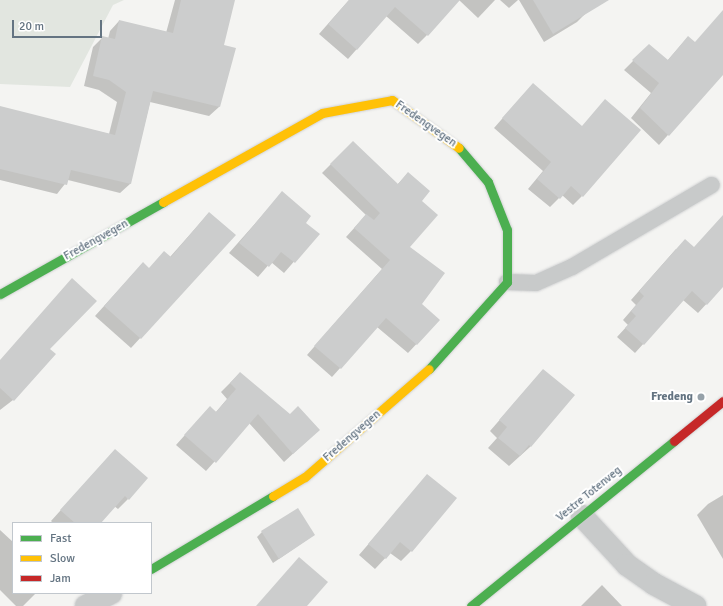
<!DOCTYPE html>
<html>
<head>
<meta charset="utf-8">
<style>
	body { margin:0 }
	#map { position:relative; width:723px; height:606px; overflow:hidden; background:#f4f4f2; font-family:Signika,sans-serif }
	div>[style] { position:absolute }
	.green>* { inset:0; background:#e2e6e0 }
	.shadow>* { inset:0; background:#0003 }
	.building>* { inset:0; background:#cccdcd }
	.roads { filter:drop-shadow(0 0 1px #d1d2d3) drop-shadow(0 0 1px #d1d2d3) }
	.lane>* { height:16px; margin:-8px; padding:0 8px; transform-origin:8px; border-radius:8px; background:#c8caca }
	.street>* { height:22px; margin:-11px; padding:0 11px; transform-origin:11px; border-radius:11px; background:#c8caca }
	.fast>* { height:9px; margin:-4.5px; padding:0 4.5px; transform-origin:4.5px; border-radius:4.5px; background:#4caf50 }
	.slow>* { height:9px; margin:-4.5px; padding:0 4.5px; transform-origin:4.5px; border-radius:4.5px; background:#ffc107 }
	.jam>* { height:9px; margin:-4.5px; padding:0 4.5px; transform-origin:4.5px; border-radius:4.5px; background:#c62828 }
	.dots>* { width:11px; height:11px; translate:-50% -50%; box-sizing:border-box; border:2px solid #fff; border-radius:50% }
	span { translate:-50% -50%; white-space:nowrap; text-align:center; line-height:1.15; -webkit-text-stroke:4px #fff; paint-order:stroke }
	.street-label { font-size:12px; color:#647482 }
	.poi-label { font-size:12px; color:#647482; font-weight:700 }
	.right { translate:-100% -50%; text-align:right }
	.legend { position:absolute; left:12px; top:522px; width:140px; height:72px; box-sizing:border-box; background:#fff; border:1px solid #c1c7cd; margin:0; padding:5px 7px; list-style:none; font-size:12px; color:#647482 }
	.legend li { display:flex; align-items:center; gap:8px; height:20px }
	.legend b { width:20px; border:1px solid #c1c7cd }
	.scale { position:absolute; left:12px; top:20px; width:90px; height:18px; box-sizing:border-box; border:2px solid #647482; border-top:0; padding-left:5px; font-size:12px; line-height:14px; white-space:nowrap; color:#647482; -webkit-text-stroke:3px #fff; paint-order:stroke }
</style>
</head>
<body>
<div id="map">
	<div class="green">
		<div style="clip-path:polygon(0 0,124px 0,113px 5px,70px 87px,0 84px)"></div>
	</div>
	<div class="shadow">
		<div style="clip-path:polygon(175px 0,234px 0,222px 46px,219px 107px,209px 116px,150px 102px,130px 184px,120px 193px,68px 180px,57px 194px,0 180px,0 108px,109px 134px,117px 102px,99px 90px,84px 86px,93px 47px,103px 37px,108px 39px,110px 31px,119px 21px,166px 33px)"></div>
		<div style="clip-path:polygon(349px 0,432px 0,427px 35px,418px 44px,386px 16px,348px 59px,319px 34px)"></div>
		<div style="clip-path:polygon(459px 0,495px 0,478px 18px)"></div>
		<div style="clip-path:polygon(500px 0,518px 0,509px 8px)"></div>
		<div style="clip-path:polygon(519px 0,578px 0,586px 13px,577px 22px,544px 42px)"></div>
		<div style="clip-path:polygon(723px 22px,723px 73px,659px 145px,631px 118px,651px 93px,624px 70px,633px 61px,667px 61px,688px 37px,695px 43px)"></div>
		<div style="clip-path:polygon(524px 94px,582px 196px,573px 205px,562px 195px,550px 207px,528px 189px,543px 171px,494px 128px)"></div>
		<div style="clip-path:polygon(353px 142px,397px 185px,408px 173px,421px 201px,408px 247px,420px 304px,439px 320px,408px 353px,377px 327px,332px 377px,307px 355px,382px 269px,346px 237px,366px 215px,322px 173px)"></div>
		<div style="clip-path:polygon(282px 193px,304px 223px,318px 234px,284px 273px,271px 262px,258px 277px,229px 253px)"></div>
		<div style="clip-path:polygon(209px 213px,235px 235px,131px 348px,95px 316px,143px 263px,149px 269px,170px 257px)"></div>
		<div style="clip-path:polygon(723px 216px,723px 286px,698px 313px,683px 300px,635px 353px,617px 337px,628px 325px,623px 320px,636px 305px,631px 300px,676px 249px,694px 248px)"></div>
		<div style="clip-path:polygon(49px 349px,13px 400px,0 410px,0 361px)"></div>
		<div style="clip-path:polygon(543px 370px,573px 396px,530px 447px,509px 466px,488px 448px,497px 438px,490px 431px)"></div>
		<div style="clip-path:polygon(240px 373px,309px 439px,284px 462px,249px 423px,206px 471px,176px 445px,210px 407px,216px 412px,227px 399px,221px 392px)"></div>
		<div style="clip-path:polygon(115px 450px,128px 499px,118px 509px,114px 506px,99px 523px,53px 523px,51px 521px)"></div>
		<div style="clip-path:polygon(428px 475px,411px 551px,401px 561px,390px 553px,375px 569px,359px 555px)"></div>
		<div style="clip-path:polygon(723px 495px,723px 559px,697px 515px,708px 504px)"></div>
		<div style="clip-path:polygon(0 530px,13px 542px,13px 593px,36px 593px,23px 606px,16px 606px,0 590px)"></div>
		<div style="clip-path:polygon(262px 532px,314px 535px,273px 563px,257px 537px)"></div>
		<div style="clip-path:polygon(602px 585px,622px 606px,581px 606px)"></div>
	</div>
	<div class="building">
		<div style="clip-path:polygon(181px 0,235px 0,224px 45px,236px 48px,220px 107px,153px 91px,131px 184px,71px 170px,67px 185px,0 169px,0 106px,115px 135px,126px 92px,109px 80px,93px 76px,102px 36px,115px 39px,119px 20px,173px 33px)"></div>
		<div style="clip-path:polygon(349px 0,460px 0,428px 36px,395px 7px,357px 50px,328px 24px)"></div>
		<div style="clip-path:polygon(533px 0,609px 0,553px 34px)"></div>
		<div style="clip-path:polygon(723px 10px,723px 75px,669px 136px,640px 108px,659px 83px,632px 60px,649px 44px,668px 60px,688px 36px,695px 42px)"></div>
		<div style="clip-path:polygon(533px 83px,582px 126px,605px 99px,641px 130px,583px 197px,571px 186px,560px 199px,537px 179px,551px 162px,502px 118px)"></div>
		<div style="clip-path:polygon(353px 141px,398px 184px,408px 172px,430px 191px,422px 201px,438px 215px,410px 247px,445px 273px,422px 304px,440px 320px,417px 345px,386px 318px,341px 369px,314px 346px,390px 260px,354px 228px,366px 214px,374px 220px,380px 213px,330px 164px)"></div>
		<div style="clip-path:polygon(282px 191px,311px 216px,306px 223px,320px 234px,295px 263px,281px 252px,269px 267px,239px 243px)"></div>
		<div style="clip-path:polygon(209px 212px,236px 235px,141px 339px,104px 306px,143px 262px,149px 268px,164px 251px,171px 257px)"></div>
		<div style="clip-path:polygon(723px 215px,723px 287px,707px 305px,692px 291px,644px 345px,625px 328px,636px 316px,631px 311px,644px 296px,639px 291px,685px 239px,694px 247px)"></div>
		<div style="clip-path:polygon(72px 278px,97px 301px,50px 349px,56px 354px,14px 401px,0 388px,0 360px)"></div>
		<div style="clip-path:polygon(543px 369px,575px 395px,531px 447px,529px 445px,520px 456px,498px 438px,507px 427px,499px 420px)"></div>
		<div style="clip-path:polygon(240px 372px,290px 414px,298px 406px,320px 430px,293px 454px,258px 414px,216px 463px,184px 435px,210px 406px,216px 412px,236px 389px,230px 383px)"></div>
		<div style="clip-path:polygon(115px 449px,148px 478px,129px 500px,125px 496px,101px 523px,75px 523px,60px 510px)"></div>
		<div style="clip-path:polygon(427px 474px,457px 498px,412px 552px,400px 542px,386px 559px,368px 544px)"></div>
		<div style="clip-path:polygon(298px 508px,315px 535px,279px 559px,261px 531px)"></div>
		<div style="clip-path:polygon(299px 557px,328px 582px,307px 606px,256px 606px)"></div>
	</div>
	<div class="roads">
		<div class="lane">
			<div style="left:507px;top:282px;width:29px;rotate:2deg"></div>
			<div style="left:536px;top:283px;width:39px;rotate:-24deg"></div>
			<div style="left:572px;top:267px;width:162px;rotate:-30.4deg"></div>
		</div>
		<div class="street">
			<div style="left:582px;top:516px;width:67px;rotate:47.4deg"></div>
			<div style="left:627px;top:565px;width:33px;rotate:35deg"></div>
			<div style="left:654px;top:584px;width:47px;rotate:28.2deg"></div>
			<div style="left:86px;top:606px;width:28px;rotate:-27deg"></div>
		</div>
		<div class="fast">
			<div style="left:0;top:294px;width:187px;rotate:-29.4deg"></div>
			<div style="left:429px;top:369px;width:117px;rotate:-48.1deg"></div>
			<div style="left:507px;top:282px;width:52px;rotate:-90deg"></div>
			<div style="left:507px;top:230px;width:52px;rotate:-111.6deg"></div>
			<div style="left:488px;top:182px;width:45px;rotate:-130.5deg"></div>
			<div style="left:151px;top:569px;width:142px;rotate:-30.9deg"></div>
			<div style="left:471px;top:606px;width:262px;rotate:-39.1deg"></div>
		</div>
		<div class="slow">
			<div style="left:163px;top:202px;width:182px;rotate:-29.2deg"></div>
			<div style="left:322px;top:113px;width:71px;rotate:-10.5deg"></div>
			<div style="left:392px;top:100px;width:82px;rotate:35.6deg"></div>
			<div style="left:273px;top:496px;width:37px;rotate:-31deg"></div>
			<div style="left:305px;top:477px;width:164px;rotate:-41.1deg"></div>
		</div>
		<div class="jam">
			<div style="left:674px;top:441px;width:63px;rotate:-39.2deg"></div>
		</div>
	</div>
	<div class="dots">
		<div style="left:701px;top:397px;background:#96a1a9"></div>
	</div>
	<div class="street-label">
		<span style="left:426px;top:124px;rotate:35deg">Fredengvegen</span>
		<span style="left:96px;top:240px;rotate:-29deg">Fredengvegen</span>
		<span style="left:352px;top:436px;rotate:-41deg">Fredengvegen</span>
		<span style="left:589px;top:494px;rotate:-39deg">Vestre Totenveg</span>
	</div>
	<div class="poi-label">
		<span class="right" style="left:693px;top:397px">Fredeng</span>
	</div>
	<ul class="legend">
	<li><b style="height:5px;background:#4caf50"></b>Fast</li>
	<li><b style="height:5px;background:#ffc107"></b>Slow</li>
	<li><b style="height:5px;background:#c62828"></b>Jam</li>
	</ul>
	<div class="scale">20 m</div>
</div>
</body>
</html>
